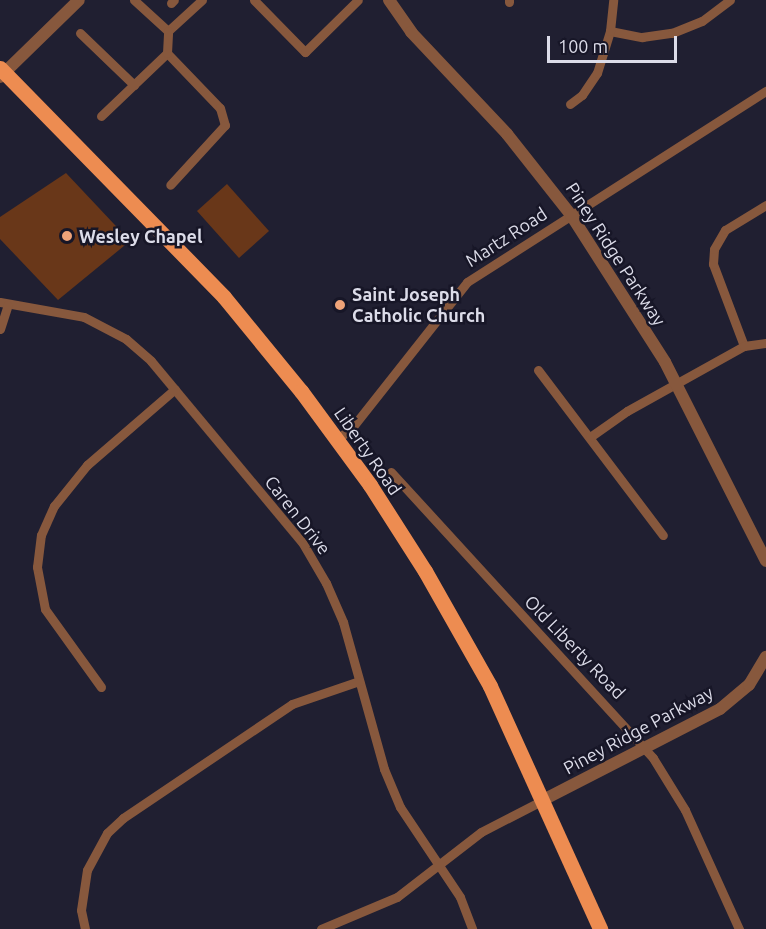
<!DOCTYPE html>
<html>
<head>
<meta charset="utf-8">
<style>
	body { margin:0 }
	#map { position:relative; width:766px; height:929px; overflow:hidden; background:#201f31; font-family:Ubuntu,sans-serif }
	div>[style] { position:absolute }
	.green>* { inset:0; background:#693719 }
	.minor>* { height:9px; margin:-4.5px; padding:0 4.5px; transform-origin:4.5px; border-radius:4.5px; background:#87583d }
	.tertiary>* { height:12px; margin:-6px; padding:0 6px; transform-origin:6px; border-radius:6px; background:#87583d }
	.primary>* { height:15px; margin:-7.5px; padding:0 7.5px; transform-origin:7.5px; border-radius:7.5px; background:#ed8c51 }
	.dots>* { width:16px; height:16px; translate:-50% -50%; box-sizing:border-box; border:3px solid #171627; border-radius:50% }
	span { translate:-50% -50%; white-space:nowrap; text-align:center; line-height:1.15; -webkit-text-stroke:5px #171627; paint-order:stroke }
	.poi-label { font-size:18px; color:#dcdce9; font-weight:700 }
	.left { translate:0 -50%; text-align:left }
	.street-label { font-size:18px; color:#dcdce9 }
	.scale { position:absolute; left:547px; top:36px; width:130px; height:27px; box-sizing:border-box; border:3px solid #dcdce9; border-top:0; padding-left:8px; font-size:18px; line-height:21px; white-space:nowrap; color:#dcdce9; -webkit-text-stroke:4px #171627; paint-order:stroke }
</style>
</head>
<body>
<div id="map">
	<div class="green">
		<div style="clip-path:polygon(66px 173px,130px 241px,58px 300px,0 239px,0 217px)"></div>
		<div style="clip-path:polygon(227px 184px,269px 231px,239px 258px,197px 211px)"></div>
	</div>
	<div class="minor">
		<div style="left:134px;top:0;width:46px;rotate:42.4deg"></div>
		<div style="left:254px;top:0;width:73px;rotate:45.6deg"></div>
		<div style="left:305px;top:52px;width:74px;rotate:-44.5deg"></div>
		<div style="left:509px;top:0;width:2px;rotate:90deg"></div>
		<div style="left:171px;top:3px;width:4px;rotate:-45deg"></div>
		<div style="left:168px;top:31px;width:46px;rotate:-42.4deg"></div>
		<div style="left:610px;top:31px;width:33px;rotate:11deg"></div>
		<div style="left:642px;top:37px;width:30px;rotate:-8deg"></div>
		<div style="left:672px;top:33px;width:32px;rotate:-22deg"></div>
		<div style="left:702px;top:21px;width:35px;rotate:-37deg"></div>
		<div style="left:80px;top:33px;width:75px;rotate:43.9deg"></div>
		<div style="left:167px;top:53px;width:76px;rotate:46.1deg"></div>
		<div style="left:220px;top:108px;width:18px;rotate:74deg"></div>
		<div style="left:225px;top:125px;width:81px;rotate:132.5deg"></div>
		<div style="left:570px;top:104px;width:15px;rotate:-37deg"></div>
		<div style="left:582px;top:95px;width:27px;rotate:-56deg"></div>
		<div style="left:597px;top:73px;width:44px;rotate:-72.8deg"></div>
		<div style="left:610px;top:31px;width:31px;rotate:-84deg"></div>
		<div style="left:101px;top:116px;width:91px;rotate:-43.7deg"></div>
		<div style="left:167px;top:53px;width:22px;rotate:-87deg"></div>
		<div style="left:0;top:302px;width:85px;rotate:10.1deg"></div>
		<div style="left:84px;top:317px;width:47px;rotate:27.6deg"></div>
		<div style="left:126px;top:339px;width:33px;rotate:41deg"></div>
		<div style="left:151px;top:361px;width:236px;rotate:50.2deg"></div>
		<div style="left:302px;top:542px;width:48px;rotate:59.7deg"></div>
		<div style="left:326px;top:583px;width:43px;rotate:66.4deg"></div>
		<div style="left:343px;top:622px;width:153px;rotate:74.4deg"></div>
		<div style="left:384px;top:769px;width:41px;rotate:67.2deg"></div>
		<div style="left:400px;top:807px;width:108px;rotate:56.3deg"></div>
		<div style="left:460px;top:897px;width:34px;rotate:69deg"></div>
		<div style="left:0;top:329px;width:25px;rotate:-72deg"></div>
		<div style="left:744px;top:346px;width:88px;rotate:-110.7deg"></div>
		<div style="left:713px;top:264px;width:15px;rotate:-86deg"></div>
		<div style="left:714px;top:249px;width:22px;rotate:-60deg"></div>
		<div style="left:725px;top:230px;width:48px;rotate:-31.4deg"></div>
		<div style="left:538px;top:370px;width:207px;rotate:52.9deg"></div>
		<div style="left:590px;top:437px;width:45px;rotate:-35.1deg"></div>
		<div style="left:627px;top:411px;width:134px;rotate:-29.1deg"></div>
		<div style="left:744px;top:346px;width:22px;rotate:-8deg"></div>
		<div style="left:337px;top:439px;width:17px;rotate:-36deg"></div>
		<div style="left:351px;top:429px;width:187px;rotate:-51.7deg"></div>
		<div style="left:467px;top:282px;width:355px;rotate:-32.6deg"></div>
		<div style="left:391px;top:472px;width:388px;rotate:47.5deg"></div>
		<div style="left:653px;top:758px;width:61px;rotate:58.4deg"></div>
		<div style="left:685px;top:810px;width:131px;rotate:65.6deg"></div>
		<div style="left:101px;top:687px;width:96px;rotate:-125.7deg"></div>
		<div style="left:45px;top:609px;width:43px;rotate:-100.8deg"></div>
		<div style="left:37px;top:567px;width:32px;rotate:-83deg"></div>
		<div style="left:41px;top:535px;width:32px;rotate:-66deg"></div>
		<div style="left:54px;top:506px;width:53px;rotate:-51.2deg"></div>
		<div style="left:87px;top:465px;width:116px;rotate:-40.8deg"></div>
		<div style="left:85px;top:929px;width:19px;rotate:-102deg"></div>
		<div style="left:81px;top:910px;width:40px;rotate:-81.5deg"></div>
		<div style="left:87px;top:870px;width:42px;rotate:-61.6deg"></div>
		<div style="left:107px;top:833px;width:22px;rotate:-43deg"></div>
		<div style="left:123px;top:818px;width:204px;rotate:-34deg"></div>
		<div style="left:292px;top:704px;width:71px;rotate:-18.9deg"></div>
		<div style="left:321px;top:929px;width:82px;rotate:-22.8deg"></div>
		<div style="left:397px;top:897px;width:106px;rotate:-37.7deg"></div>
		<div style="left:481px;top:832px;width:70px;rotate:-27.3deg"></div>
	</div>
	<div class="tertiary">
		<div style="left:389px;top:0;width:39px;rotate:55deg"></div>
		<div style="left:411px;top:32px;width:140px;rotate:46.7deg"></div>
		<div style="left:507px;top:134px;width:103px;rotate:51.7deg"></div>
		<div style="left:571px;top:215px;width:174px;rotate:57.4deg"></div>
		<div style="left:665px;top:362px;width:223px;rotate:63.1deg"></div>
		<div style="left:0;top:77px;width:110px;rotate:-44.3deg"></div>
		<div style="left:543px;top:800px;width:199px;rotate:-27.2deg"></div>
		<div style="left:720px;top:709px;width:38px;rotate:-40deg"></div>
		<div style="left:749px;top:685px;width:33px;rotate:-59deg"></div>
	</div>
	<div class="primary">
		<div style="left:0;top:68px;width:320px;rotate:45.6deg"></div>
		<div style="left:224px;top:297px;width:122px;rotate:50.7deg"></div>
		<div style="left:301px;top:391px;width:117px;rotate:53.7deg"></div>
		<div style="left:370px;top:485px;width:102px;rotate:57.4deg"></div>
		<div style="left:425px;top:571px;width:132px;rotate:60.5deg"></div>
		<div style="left:490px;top:686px;width:267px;rotate:65.6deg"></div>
	</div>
	<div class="dots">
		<div style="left:67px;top:236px;background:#efa378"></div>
		<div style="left:340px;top:305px;background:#efa378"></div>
	</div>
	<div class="poi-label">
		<span class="left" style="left:79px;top:236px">Wesley Chapel</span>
		<span class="left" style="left:352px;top:305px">Saint Joseph<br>Catholic Church</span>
	</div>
	<div class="street-label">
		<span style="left:506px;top:237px;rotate:-33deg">Martz Road</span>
		<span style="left:616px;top:254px;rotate:57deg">Piney Ridge Parkway</span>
		<span style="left:368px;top:451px;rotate:55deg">Liberty Road</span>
		<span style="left:298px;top:515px;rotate:52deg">Caren Drive</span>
		<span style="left:575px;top:647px;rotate:46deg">Old Liberty Road</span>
		<span style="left:638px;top:730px;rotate:-28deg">Piney Ridge Parkway</span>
	</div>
	<div class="scale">100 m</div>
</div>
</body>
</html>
